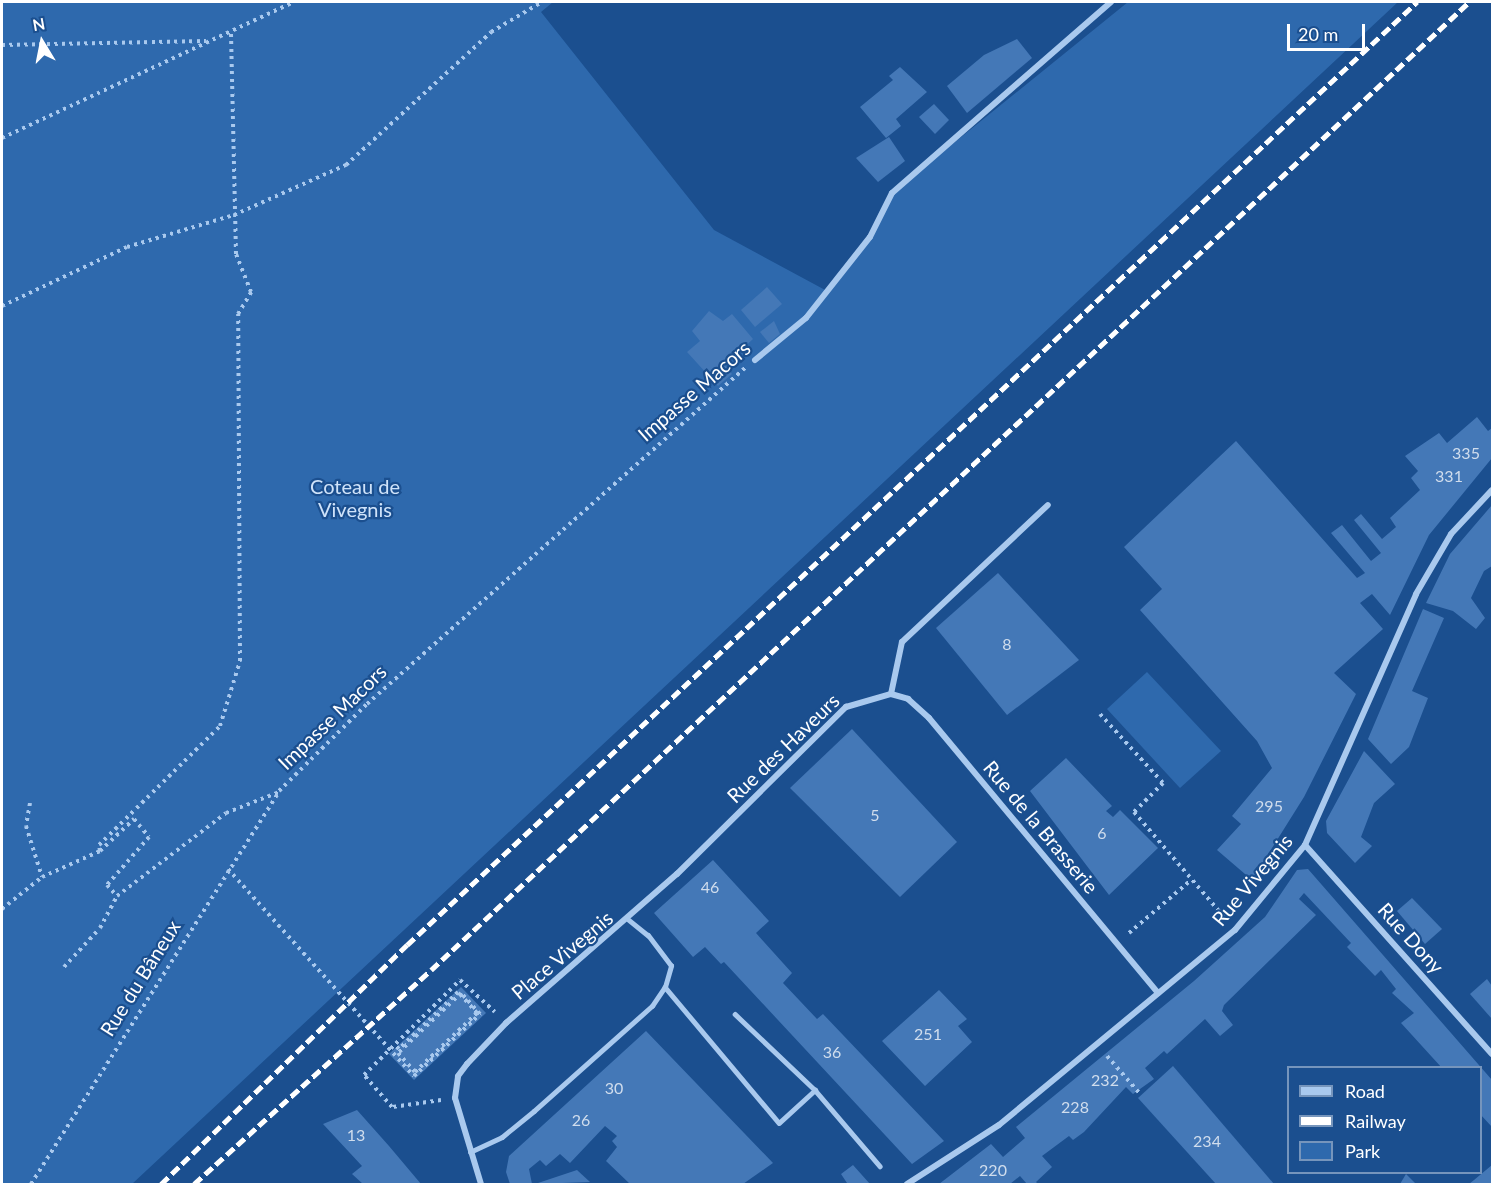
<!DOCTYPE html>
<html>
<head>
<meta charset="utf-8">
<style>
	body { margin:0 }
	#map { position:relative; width:1494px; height:1186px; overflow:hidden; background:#1b4f8f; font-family:Lato,sans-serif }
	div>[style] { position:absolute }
	.green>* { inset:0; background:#2e69ad }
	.building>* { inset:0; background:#4478b7 }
	.path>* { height:4px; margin-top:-2px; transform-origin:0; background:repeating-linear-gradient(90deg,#a9c9ee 0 3px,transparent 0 7.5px) }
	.lane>* { height:4.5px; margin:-2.25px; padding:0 2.25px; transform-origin:2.25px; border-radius:2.25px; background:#a9c9ee }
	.street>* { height:6px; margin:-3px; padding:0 3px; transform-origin:3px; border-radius:3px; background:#a9c9ee }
	.rail>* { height:4.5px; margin-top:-2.25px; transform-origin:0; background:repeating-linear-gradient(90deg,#fff 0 10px,transparent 0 14.5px) }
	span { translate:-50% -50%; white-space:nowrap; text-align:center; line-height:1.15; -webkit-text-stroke:4.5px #1b4f8f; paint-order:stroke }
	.number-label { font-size:16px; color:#d0dded }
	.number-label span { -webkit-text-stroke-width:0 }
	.street-label { font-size:20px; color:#fff }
	.park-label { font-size:20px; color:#cfe3fa }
	.frame { position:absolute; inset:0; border:3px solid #fff; pointer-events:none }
	.legend { position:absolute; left:1287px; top:1066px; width:195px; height:108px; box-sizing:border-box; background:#1b4f8f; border:2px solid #7695bc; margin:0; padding:8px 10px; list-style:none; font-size:18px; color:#fff }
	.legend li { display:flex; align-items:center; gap:12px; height:30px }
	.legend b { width:30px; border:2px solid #7695bc }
	.north { position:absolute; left:12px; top:12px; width:60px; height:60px; -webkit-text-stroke:4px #1b4f8f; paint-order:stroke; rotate:350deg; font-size:16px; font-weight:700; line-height:24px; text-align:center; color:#fff }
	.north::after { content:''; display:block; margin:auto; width:21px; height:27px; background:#fff; clip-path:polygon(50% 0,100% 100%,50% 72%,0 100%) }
	.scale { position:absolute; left:1287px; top:24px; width:78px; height:27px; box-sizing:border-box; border:3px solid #fff; border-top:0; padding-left:8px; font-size:18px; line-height:21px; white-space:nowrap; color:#fff; -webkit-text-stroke:4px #1b4f8f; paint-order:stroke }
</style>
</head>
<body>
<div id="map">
	<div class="green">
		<div style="clip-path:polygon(2px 2px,553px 2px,541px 12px,714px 230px,827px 291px,870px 237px,892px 193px,1128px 2px,1398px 2px,132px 1184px,2px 1184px)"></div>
		<div style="clip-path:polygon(1147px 672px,1221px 751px,1180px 788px,1107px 709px)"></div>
	</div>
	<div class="building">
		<div style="clip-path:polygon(1017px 39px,1032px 58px,967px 113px,947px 86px,984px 55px)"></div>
		<div style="clip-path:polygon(900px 67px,927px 92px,896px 119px,901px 126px,886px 138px,860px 107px,893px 80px,889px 76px)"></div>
		<div style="clip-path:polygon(934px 104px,949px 120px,935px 134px,919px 117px)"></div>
		<div style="clip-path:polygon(889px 137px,905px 161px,878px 182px,856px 158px)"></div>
		<div style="clip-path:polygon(767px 287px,782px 304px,755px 327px,741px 310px)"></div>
		<div style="clip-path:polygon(709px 311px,723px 321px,732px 314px,753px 339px,725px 365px,732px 374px,718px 386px,687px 352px,700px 341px,692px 331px)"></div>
		<div style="clip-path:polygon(774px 321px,780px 334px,769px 343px,760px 332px)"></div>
		<div style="clip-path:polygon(1477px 417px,1488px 431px,1492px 428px,1492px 458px,1429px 535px,1390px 615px,1372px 594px,1360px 603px,1383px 629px,1334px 673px,1356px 694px,1304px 797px,1252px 880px,1217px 850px,1241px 824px,1232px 816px,1272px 768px,1257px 741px,1140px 610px,1162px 589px,1124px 547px,1236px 441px,1357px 578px,1365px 573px,1331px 533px,1342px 525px,1371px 561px,1381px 553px,1354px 520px,1361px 514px,1382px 539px,1396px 527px,1390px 518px,1420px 490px,1411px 478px,1418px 471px,1405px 456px,1439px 433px,1447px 443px)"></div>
		<div style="clip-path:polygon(1492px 505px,1492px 566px,1484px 571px,1471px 598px,1485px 618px,1476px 629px,1453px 611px,1426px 603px,1450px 554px)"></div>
		<div style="clip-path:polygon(998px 573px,1079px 660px,1007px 715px,936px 628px)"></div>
		<div style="clip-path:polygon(1423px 609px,1444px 618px,1412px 691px,1428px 698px,1409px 747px,1391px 764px,1368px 739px)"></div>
		<div style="clip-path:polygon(852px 729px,957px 842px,900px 897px,790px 788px)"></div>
		<div style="clip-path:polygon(1364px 751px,1395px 784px,1374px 803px,1361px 837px,1372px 846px,1355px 863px,1327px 833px,1326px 821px)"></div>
		<div style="clip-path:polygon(1066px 758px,1112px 806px,1106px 811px,1113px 817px,1120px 810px,1158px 848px,1109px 895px,1030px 791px)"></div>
		<div style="clip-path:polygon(713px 860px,769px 921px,756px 933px,792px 973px,783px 983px,817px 1019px,823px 1014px,944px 1141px,912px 1164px,724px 962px,721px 964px,705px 947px,693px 957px,654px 913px)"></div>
		<div style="clip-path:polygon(1308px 869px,1492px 1080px,1492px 1127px,1480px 1114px,1480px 1068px,1442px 1068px,1401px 1023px,1414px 1013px,1392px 993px,1396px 989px,1381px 970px,1375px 976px,1347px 947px,1351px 943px,1304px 893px,1299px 899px,1316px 915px,1224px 1005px,1222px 1011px,1233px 1025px,1220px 1036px,1205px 1019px,1167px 1054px,1164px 1051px,1145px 1068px,1154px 1079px,1133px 1094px,1126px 1087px,1084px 1132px,1073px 1140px,1069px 1136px,1042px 1156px,1052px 1167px,1036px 1182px,1038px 1184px,1027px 1184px,1020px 1176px,1010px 1184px,939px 1184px,991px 1144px,1003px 1157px,1025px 1138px,1016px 1127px,1194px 981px,1265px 917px,1297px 870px)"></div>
		<div style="clip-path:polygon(1412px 898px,1442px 929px,1425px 944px,1397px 911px)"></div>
		<div style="clip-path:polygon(1487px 979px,1492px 986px,1492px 1019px,1470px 994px)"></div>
		<div style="clip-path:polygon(461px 987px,486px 1013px,414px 1080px,389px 1054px)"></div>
		<div style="clip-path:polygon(939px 990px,967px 1019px,958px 1026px,972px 1042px,925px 1086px,882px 1041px)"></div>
		<div style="clip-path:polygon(646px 1031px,773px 1163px,743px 1184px,630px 1184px,606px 1161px,617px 1147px,612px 1141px,617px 1136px,605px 1126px,570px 1163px,560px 1154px,546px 1166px,540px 1160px,529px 1169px,532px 1184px,510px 1184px,506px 1172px,509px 1156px)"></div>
		<div style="clip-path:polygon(1173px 1066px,1274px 1184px,1216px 1184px,1138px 1098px)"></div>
		<div style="clip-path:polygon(357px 1110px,389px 1146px,421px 1184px,363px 1184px,352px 1174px,362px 1166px,323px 1124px)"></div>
		<div style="clip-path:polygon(853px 1165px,870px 1184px,844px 1184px,847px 1183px,841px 1174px)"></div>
		<div style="clip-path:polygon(1492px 1165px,1492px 1184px,1469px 1184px,1474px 1180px)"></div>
		<div style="clip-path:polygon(577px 1170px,590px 1182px,535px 1184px)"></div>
		<div style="clip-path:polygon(1406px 1174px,1416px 1184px,1400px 1184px)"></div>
	</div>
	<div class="path">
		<div style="left:2px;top:45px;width:204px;rotate:-1.1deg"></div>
		<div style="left:2px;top:138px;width:321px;rotate:-25deg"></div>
		<div style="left:2px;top:306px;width:138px;rotate:-25.3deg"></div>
		<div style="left:127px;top:247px;width:112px;rotate:-16.7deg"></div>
		<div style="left:234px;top:215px;width:123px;rotate:-24.1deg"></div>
		<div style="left:346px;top:165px;width:197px;rotate:-42.5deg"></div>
		<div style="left:491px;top:32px;width:59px;rotate:-30.5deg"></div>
		<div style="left:1100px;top:714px;width:93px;rotate:47.6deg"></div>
		<div style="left:1163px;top:783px;width:41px;rotate:135deg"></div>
		<div style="left:1134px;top:812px;width:140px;rotate:49.4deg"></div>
		<div style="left:30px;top:803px;width:23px;rotate:100deg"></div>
		<div style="left:26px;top:826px;width:53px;rotate:72.6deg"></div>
		<div style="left:100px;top:851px;width:6px;rotate:-99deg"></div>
		<div style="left:99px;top:845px;width:170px;rotate:-44.5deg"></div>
		<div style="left:220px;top:726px;width:68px;rotate:-72.9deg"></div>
		<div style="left:240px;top:661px;width:347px;rotate:-90.3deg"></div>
		<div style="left:238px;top:314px;width:26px;rotate:-59deg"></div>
		<div style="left:251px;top:292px;width:41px;rotate:-111.5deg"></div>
		<div style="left:236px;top:254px;width:223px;rotate:-91.3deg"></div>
		<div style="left:228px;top:869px;width:278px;rotate:48.1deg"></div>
		<div style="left:414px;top:1076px;width:91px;rotate:-43.2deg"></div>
		<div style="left:480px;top:1014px;width:28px;rotate:-132deg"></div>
		<div style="left:461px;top:993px;width:87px;rotate:136.4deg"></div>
		<div style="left:398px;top:1053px;width:25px;rotate:48deg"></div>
		<div style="left:415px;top:1072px;width:86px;rotate:-43.6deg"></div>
		<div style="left:477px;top:1013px;width:28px;rotate:-132deg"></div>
		<div style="left:458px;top:992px;width:82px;rotate:136deg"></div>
		<div style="left:399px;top:1049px;width:7px;rotate:-135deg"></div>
		<div style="left:2px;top:909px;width:51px;rotate:-38.7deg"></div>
		<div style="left:42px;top:877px;width:64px;rotate:-24.1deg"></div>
		<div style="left:100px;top:851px;width:47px;rotate:-43.3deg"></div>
		<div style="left:134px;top:819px;width:23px;rotate:50deg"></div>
		<div style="left:149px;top:837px;width:64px;rotate:131.2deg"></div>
		<div style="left:107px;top:885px;width:15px;rotate:48deg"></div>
		<div style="left:117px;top:896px;width:137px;rotate:-37.3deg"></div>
		<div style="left:226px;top:813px;width:57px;rotate:-21.6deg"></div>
		<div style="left:1129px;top:933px;width:82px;rotate:-40.5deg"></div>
		<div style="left:64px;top:967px;width:53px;rotate:-47.3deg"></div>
		<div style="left:100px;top:928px;width:36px;rotate:-62deg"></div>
		<div style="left:1107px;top:1056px;width:52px;rotate:48.9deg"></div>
		<div style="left:441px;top:1100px;width:49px;rotate:171.9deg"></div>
		<div style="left:392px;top:1107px;width:43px;rotate:-131.2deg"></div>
		<div style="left:364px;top:1075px;width:135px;rotate:-44.7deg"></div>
		<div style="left:460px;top:980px;width:47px;rotate:42.4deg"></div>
		<div style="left:31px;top:1184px;width:465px;rotate:-57.7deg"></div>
		<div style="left:279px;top:791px;width:124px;rotate:-44.7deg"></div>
		<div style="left:367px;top:704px;width:506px;rotate:-41.63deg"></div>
	</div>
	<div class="lane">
		<div style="left:665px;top:987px;width:177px;rotate:50deg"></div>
		<div style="left:779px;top:1123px;width:49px;rotate:-42.5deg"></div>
		<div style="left:815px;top:1090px;width:100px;rotate:49.5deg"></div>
		<div style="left:735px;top:1014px;width:110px;rotate:43.5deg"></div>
		<div style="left:470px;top:1152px;width:35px;rotate:-25deg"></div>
		<div style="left:502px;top:1137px;width:41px;rotate:-39.1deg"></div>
		<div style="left:534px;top:1111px;width:158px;rotate:-41.7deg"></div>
		<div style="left:652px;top:1006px;width:23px;rotate:-56deg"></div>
		<div style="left:665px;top:987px;width:22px;rotate:-74deg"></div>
		<div style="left:671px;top:966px;width:38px;rotate:-127deg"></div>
		<div style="left:648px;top:936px;width:26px;rotate:-141deg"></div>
	</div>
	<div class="street">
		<div style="left:755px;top:360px;width:66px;rotate:-39.5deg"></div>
		<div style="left:806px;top:318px;width:103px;rotate:-51.7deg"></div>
		<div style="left:870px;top:237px;width:49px;rotate:-63.4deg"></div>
		<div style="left:892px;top:193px;width:291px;rotate:-41.1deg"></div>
		<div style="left:891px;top:694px;width:18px;rotate:16deg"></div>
		<div style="left:908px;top:699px;width:28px;rotate:42deg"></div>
		<div style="left:929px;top:718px;width:358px;rotate:50.2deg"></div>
		<div style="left:891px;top:694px;width:53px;rotate:-78.1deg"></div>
		<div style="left:902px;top:642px;width:200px;rotate:-43.2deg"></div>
		<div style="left:1305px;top:845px;width:280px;rotate:48.2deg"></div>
		<div style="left:481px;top:1184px;width:90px;rotate:-106.8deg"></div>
		<div style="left:455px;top:1098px;width:22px;rotate:-82deg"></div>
		<div style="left:458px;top:1076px;width:15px;rotate:-53deg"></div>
		<div style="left:467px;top:1064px;width:57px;rotate:-46.4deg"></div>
		<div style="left:506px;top:1023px;width:227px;rotate:-41.1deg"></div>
		<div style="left:677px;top:874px;width:238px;rotate:-44.7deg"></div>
		<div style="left:846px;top:707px;width:47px;rotate:-16.1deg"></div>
		<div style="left:907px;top:1184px;width:109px;rotate:-32.7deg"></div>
		<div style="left:999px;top:1125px;width:306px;rotate:-39.6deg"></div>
		<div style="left:1235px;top:930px;width:110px;rotate:-50.5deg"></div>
		<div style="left:1305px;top:845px;width:274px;rotate:-66.1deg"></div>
		<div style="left:1416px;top:594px;width:69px;rotate:-59.7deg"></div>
		<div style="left:1451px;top:534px;width:60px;rotate:-47deg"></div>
	</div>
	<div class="rail">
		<div style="left:161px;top:1184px;width:343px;rotate:-44.2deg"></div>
		<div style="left:407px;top:945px;width:1382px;rotate:-43.04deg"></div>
		<div style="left:194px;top:1184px;width:319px;rotate:-42.1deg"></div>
		<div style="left:431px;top:970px;width:1419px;rotate:-43deg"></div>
	</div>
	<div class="number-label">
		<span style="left:1466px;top:453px">335</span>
		<span style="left:1449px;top:476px">331</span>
		<span style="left:1007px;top:644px">8</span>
		<span style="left:1269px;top:806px">295</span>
		<span style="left:875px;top:815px">5</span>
		<span style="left:1102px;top:833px">6</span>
		<span style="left:710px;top:887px">46</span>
		<span style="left:928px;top:1034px">251</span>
		<span style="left:832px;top:1052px">36</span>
		<span style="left:1105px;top:1080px">232</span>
		<span style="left:614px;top:1088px">30</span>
		<span style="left:1075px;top:1107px">228</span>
		<span style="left:581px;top:1120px">26</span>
		<span style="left:356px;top:1135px">13</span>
		<span style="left:1207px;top:1141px">234</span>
		<span style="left:993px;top:1170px">220</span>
	</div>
	<div class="street-label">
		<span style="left:694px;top:391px;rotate:-41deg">Impasse Macors</span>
		<span style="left:332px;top:717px;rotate:-44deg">Impasse Macors</span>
		<span style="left:783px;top:748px;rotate:-44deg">Rue des Haveurs</span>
		<span style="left:1041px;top:827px;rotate:50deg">Rue de la Brasserie</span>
		<span style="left:1252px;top:880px;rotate:-50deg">Rue Vivegnis</span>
		<span style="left:1411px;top:938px;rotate:48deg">Rue Dony</span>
		<span style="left:562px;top:955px;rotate:-40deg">Place Vivegnis</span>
		<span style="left:140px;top:978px;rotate:-58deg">Rue du Bâneux</span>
	</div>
	<div class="park-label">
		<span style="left:355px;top:498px">Coteau de<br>Vivegnis</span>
	</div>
	<div class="frame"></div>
	<ul class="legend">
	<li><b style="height:8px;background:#a9c9ee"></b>Road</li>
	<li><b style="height:8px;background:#fff"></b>Railway</li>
	<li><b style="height:16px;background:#2e69ad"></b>Park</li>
	</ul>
	<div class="north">N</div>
	<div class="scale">20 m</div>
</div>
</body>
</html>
